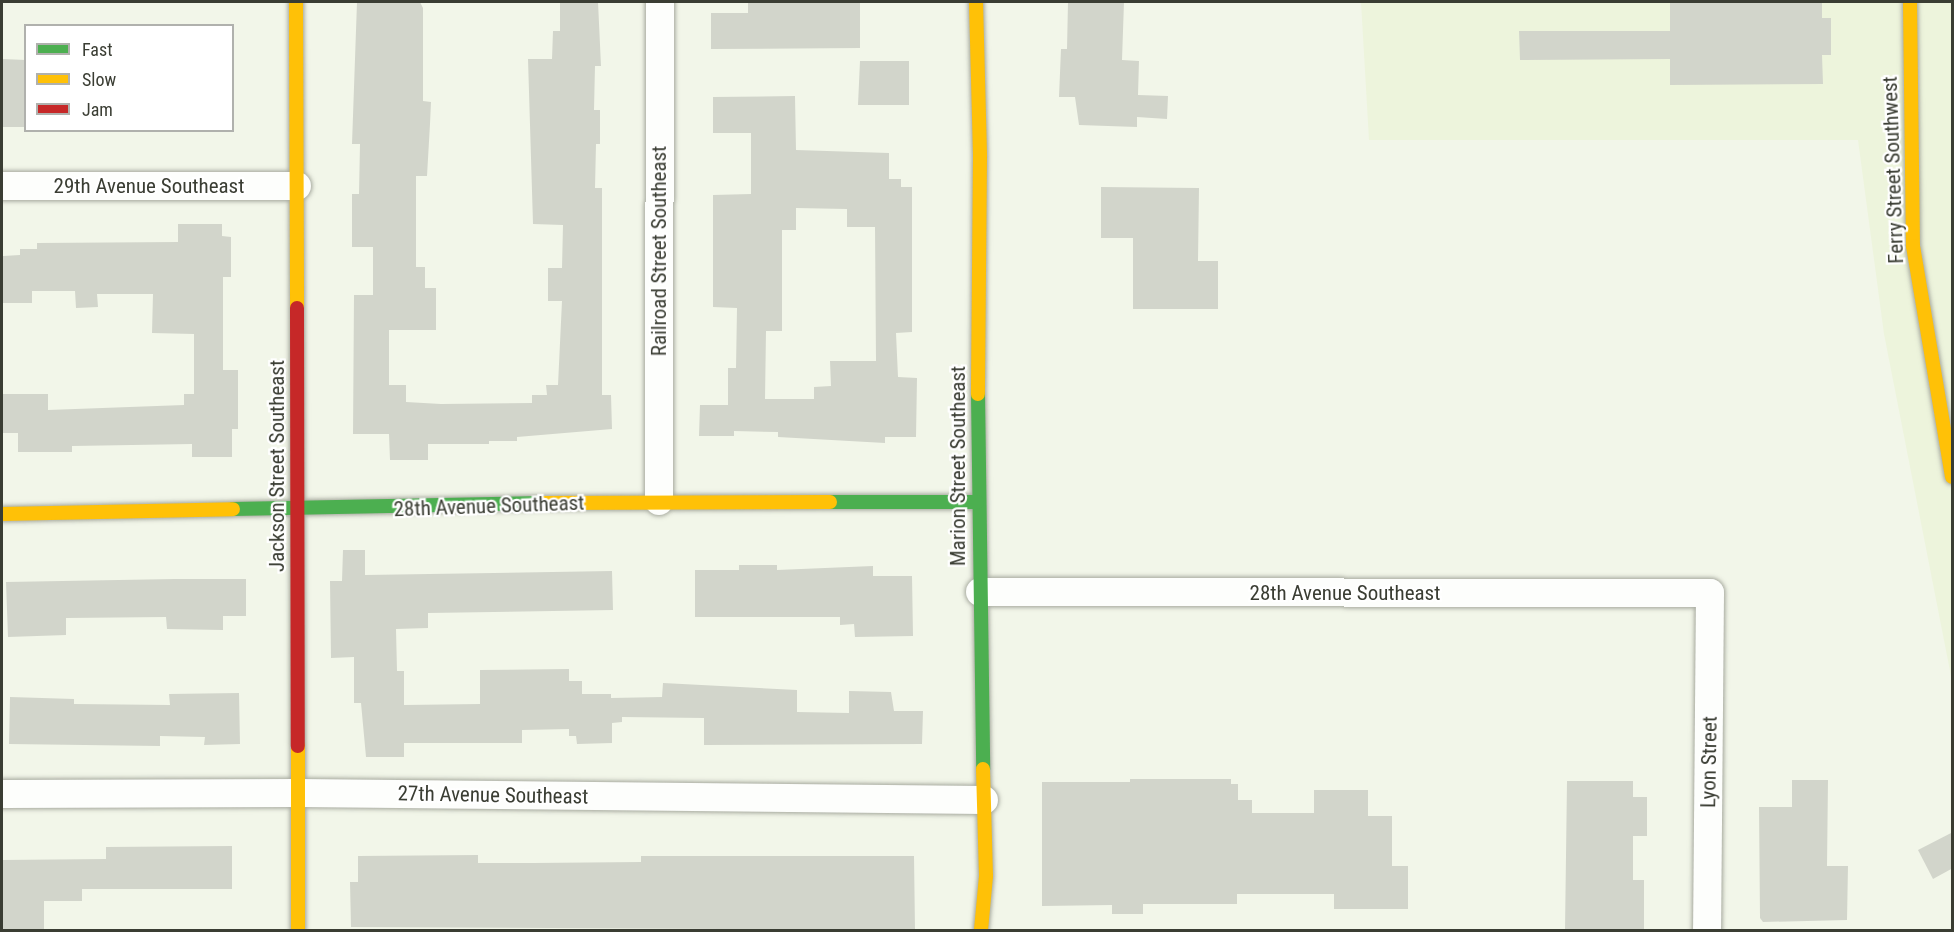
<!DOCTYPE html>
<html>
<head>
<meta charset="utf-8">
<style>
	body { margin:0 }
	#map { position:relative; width:1954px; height:932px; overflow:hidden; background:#f2f6e9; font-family:"Roboto Condensed",sans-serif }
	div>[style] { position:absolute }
	.built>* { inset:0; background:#edf4dc }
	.building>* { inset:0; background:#d2d5cb }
	.roads { filter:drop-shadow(0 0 2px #a8aba0) drop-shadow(0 0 2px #a8aba0) }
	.street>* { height:28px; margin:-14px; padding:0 14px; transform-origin:14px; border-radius:14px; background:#fdfefc }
	.fast>* { height:14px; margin:-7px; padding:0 7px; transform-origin:7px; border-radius:7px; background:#4caf50 }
	.slow>* { height:14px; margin:-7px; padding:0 7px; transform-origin:7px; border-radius:7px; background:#ffc107 }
	.jam>* { height:14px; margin:-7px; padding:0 7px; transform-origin:7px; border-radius:7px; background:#c62828 }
	span { translate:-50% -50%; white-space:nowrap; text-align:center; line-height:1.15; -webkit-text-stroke:4.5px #fff; paint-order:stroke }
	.street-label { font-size:21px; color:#3a3d33 }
	.frame { position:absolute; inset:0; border:3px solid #3a3d33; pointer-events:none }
	.legend { position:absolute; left:24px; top:24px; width:210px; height:108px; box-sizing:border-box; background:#fff; border:2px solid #b0b1ad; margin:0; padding:8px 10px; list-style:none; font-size:18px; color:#3a3d33 }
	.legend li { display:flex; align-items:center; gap:12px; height:30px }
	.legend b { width:30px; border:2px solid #b0b1ad }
</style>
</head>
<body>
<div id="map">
	<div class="built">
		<div style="clip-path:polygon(1361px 2px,1952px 2px,1952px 681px,1884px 334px,1858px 140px,1369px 140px)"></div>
	</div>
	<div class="building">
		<div style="clip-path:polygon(357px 2px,420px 2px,423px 8px,423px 101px,431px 102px,430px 124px,427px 176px,416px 176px,416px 267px,425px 267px,425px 288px,436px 288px,436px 330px,389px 330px,389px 385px,406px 385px,406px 402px,441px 404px,532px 403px,532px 395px,547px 395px,546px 385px,558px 385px,562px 301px,548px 301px,548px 268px,562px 268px,563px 225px,533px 224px,528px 59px,552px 59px,553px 31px,560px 31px,560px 2px,598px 2px,601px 66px,595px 66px,594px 110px,600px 110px,600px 144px,596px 144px,595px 188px,602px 188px,602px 395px,611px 395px,612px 429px,517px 437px,517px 441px,489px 441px,489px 444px,428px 444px,428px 460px,390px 460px,389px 434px,353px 434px,354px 295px,373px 295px,373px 247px,352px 247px,352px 194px,359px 194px,360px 144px,352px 144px)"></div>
		<div style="clip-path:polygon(748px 2px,860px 2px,860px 48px,711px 49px,711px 13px,748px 13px)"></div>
		<div style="clip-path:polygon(1068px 2px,1124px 2px,1122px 60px,1139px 61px,1138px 95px,1168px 96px,1167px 119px,1137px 117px,1137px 127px,1079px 125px,1075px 97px,1059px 97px,1061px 49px,1067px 49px)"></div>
		<div style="clip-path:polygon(1670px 2px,1822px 2px,1822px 18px,1831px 18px,1831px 55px,1822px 55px,1823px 84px,1670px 85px,1670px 59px,1520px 60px,1519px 31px,1670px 31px)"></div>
		<div style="clip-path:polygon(2px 59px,26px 60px,26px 127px,2px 127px)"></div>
		<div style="clip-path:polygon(860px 61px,909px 61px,909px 105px,858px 105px)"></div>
		<div style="clip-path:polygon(evenodd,795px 96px,796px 150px,889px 153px,889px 179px,901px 179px,901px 187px,912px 187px,912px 332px,896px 333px,898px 377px,917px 378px,916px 437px,885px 437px,885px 443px,778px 437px,778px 432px,734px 431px,734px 436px,699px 436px,700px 405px,728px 405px,728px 368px,736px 368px,737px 308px,713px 307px,713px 195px,751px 194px,751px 133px,713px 133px,713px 97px,795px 96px,796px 208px,847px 209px,847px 227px,875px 227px,876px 361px,830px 361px,831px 386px,814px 387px,814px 399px,765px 399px,766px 331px,782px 331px,782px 230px,796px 230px,796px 208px)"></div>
		<div style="clip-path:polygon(1101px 187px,1199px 188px,1198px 261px,1218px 261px,1218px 309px,1133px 309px,1133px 238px,1101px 238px)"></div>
		<div style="clip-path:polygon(178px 224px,222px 224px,222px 236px,231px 237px,231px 277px,223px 277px,223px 370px,238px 370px,238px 429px,232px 429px,232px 457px,192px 457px,192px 444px,72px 446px,72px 452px,18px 452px,18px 433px,2px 433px,2px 394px,48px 394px,48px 410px,184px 405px,184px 394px,194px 394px,194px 334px,152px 333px,153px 294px,97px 294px,98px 307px,76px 308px,75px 291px,32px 291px,32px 303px,3px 303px,3px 256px,20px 255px,20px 249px,37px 249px,37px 243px,178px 242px)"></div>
		<div style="clip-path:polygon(343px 550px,365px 550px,365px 575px,612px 571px,613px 610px,428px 613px,428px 628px,396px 629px,397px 671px,404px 671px,404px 705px,480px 704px,480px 670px,569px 669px,569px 681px,582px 681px,582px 694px,611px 694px,611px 698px,662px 697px,663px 683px,797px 690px,797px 712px,849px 713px,849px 691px,891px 692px,894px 711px,923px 711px,922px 744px,704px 745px,704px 718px,622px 717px,622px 722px,612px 723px,612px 743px,577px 744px,576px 736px,569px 736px,569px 729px,522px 730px,522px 743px,404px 743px,404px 757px,366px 757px,361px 703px,354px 703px,354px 657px,331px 658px,330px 581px,342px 581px)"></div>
		<div style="clip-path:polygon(739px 565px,777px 565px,777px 570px,873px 566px,873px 576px,912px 576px,913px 636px,855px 637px,854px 624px,840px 625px,840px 617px,695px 617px,695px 570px,739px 570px)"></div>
		<div style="clip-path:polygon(175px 579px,246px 579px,246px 616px,223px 616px,223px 630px,167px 629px,166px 617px,66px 618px,66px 635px,8px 637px,6px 582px)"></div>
		<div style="clip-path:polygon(239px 693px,240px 744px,204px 745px,205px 737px,160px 736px,160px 746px,9px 744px,10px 697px,74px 699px,74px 704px,170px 705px,169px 694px)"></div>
		<div style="clip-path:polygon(1130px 779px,1231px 779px,1231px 784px,1238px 784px,1238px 800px,1252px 800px,1252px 813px,1314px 813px,1314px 790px,1368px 790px,1368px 816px,1392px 816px,1392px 866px,1408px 866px,1408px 909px,1334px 909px,1334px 894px,1237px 894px,1237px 904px,1143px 904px,1143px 914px,1112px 914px,1112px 905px,1042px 906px,1042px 782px,1130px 782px)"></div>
		<div style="clip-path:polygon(1792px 780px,1828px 780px,1827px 866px,1848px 866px,1847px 920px,1763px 922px,1760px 918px,1759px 807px,1792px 807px)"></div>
		<div style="clip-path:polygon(1567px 781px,1633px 781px,1633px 797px,1647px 797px,1647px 836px,1633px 836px,1633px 880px,1644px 880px,1644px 930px,1565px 930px)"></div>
		<div style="clip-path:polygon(1953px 832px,1953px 868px,1933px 879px,1918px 850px)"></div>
		<div style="clip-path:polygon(232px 846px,232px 889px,82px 889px,82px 901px,44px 901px,44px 930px,2px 930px,2px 860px,106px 859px,106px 847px)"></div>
		<div style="clip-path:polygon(478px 855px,478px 863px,533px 863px,641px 862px,641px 856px,914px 856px,915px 930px,351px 927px,350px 882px,358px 882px,358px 856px)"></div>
	</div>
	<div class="roads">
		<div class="street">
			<div style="left:2px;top:186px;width:295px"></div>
			<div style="left:659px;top:501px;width:499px;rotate:-89.9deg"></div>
			<div style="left:980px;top:592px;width:730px;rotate:0.08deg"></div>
			<div style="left:1710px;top:593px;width:337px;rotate:90.5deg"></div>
			<div style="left:2px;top:794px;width:297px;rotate:-0.2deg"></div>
			<div style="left:299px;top:793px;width:685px;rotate:0.59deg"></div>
		</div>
		<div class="fast">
			<div style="left:978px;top:394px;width:375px;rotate:89.2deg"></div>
			<div style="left:830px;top:502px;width:147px"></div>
			<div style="left:233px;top:509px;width:311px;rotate:-1.1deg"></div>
		</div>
		<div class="slow">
			<div style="left:296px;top:2px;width:306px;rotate:89.8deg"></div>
			<div style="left:976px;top:2px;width:154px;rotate:88.5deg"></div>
			<div style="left:980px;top:156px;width:238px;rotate:90.5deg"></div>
			<div style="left:1910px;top:2px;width:244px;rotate:89.3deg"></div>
			<div style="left:1913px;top:246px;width:234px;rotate:80.4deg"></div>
			<div style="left:544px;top:503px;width:286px;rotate:-0.2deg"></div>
			<div style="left:2px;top:514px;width:231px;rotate:-1.2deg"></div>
			<div style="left:298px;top:746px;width:184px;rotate:90deg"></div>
			<div style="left:981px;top:930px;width:54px;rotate:-84.7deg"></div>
			<div style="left:986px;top:876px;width:107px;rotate:-91.6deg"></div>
		</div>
		<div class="jam">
			<div style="left:297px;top:308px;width:438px;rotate:89.9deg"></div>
		</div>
	</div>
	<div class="street-label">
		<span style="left:1893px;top:170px;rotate:-92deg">Ferry Street Southwest</span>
		<span style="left:149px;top:186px">29th Avenue Southeast</span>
		<span style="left:659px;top:251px;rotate:-90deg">Railroad Street Southeast</span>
		<span style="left:277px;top:466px;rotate:-90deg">Jackson Street Southeast</span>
		<span style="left:958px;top:466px;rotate:-90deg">Marion Street Southeast</span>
		<span style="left:489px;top:506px;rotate:-2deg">28th Avenue Southeast</span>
		<span style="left:1345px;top:593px">28th Avenue Southeast</span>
		<span style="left:1709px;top:762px;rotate:-89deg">Lyon Street</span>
		<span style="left:493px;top:795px;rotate:1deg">27th Avenue Southeast</span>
	</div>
	<div class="frame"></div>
	<ul class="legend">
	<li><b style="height:8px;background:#4caf50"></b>Fast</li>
	<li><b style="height:8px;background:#ffc107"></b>Slow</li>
	<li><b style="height:8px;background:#c62828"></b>Jam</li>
	</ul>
</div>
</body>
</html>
